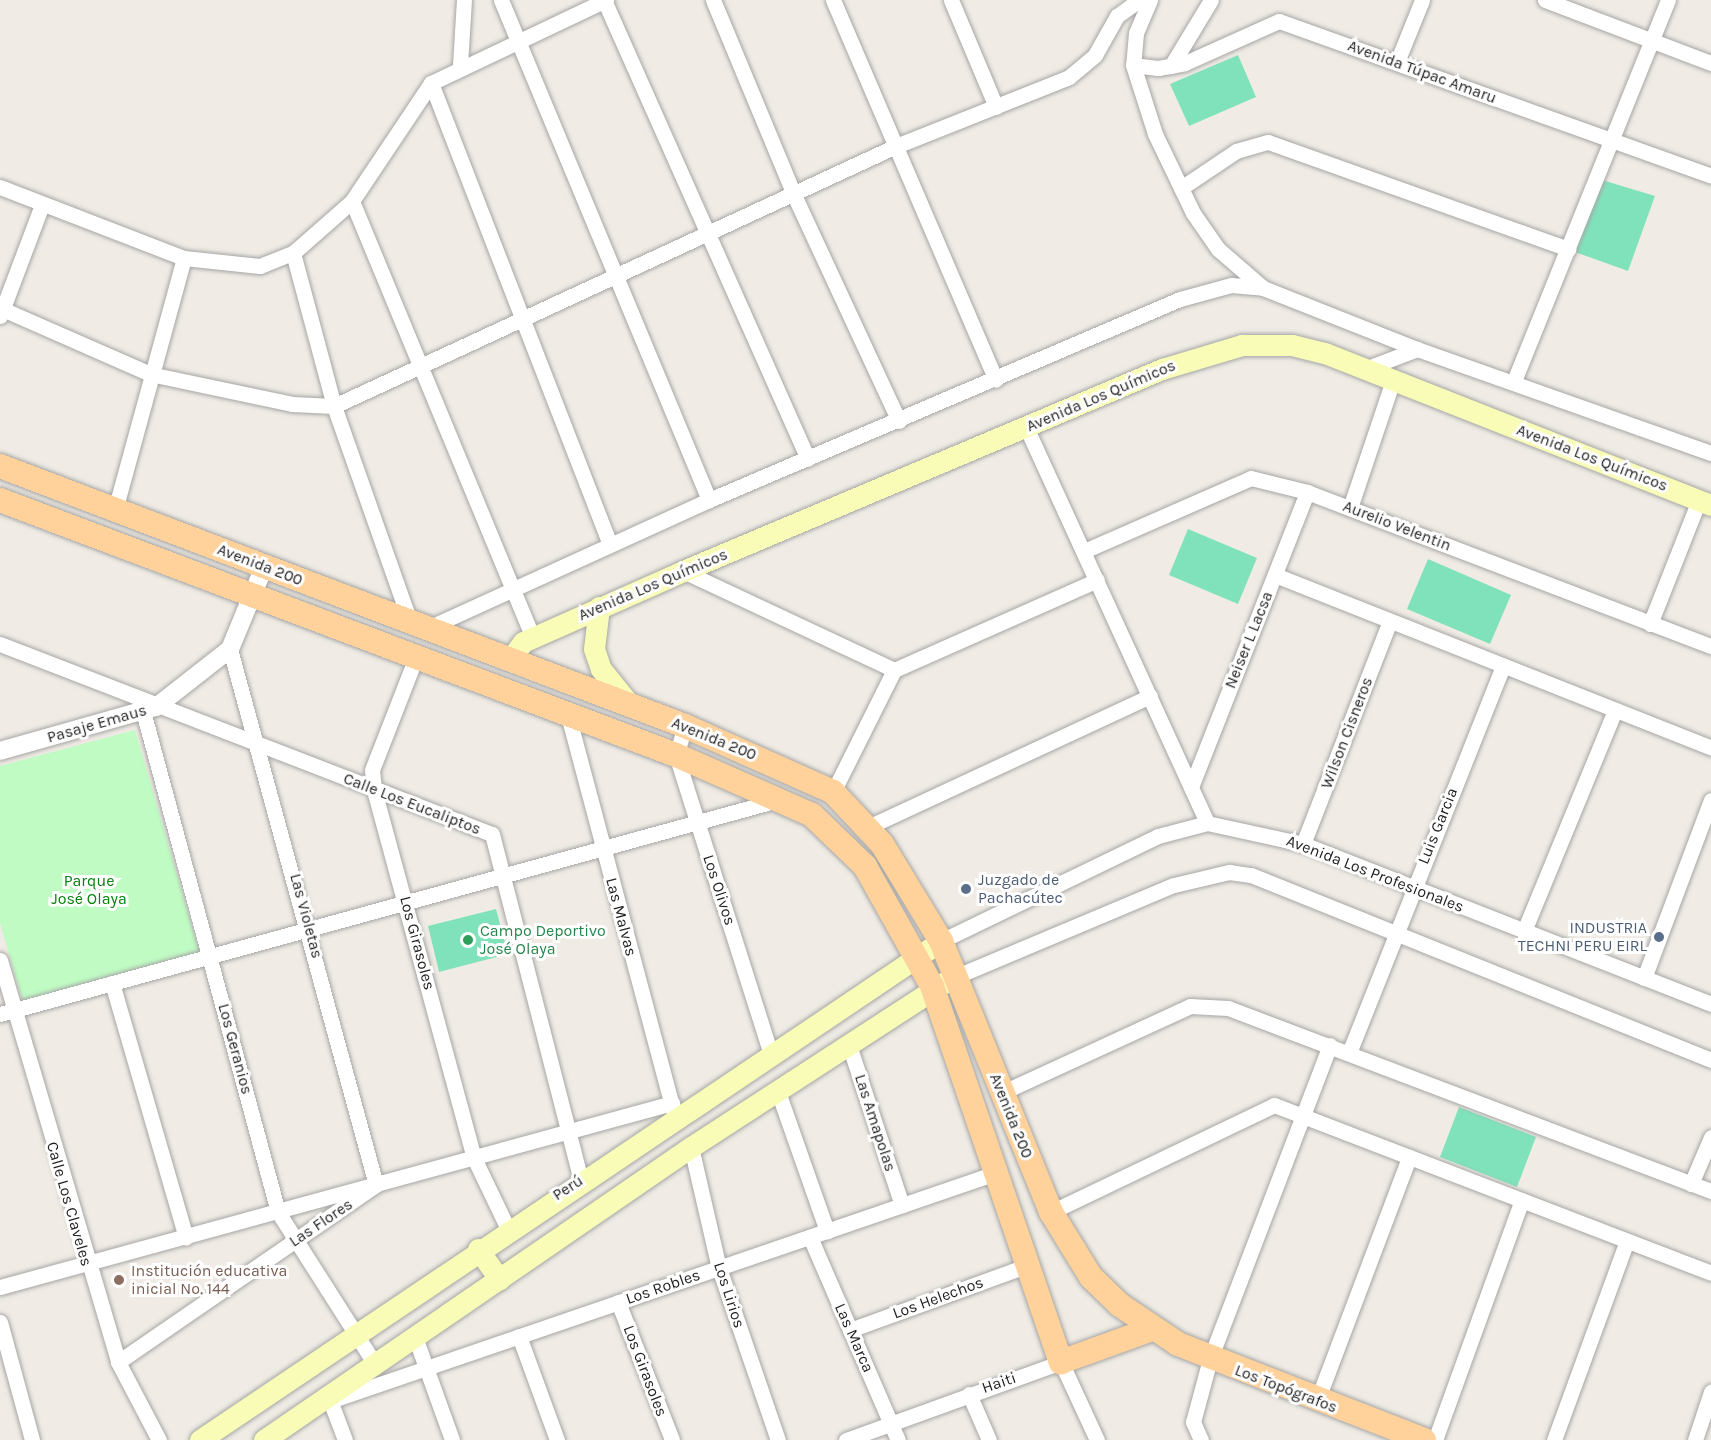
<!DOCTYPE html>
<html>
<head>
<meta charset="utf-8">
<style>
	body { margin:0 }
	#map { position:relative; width:1711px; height:1440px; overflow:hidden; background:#f0ece5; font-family:Karla,sans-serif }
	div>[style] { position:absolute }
	.park>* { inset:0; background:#c0fbc4 }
	.pitch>* { inset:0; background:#80e2bb }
	.roads { filter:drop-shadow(0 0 2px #a6a6a6) drop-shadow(0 0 2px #a6a6a6) }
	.minor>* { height:15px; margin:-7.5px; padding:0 7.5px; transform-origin:7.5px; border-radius:7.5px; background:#fff }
	.tertiary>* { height:18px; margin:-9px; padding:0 9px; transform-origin:9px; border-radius:9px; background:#fff }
	.secondary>* { height:21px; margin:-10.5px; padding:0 10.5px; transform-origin:10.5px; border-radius:10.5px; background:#f9fcb7 }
	.primary>* { height:24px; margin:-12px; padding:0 12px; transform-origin:12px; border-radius:12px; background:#ffd29b }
	.dots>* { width:16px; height:16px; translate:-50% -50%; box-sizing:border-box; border:3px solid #fff; border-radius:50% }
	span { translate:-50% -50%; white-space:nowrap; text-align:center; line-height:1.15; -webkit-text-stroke:6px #fff; paint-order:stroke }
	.street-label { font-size:16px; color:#1f1f1f }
	.service-label { font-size:16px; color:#4e5e75 }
	.left { translate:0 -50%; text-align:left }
	.right { translate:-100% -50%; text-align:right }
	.park-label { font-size:16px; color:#088210 }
	.leisure-label { font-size:16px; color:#27864d }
	.education-label { font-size:16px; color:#785e54 }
</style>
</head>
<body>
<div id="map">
	<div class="park">
		<div style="clip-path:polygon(135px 730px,200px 953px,23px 1003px,0 923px,0 766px)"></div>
	</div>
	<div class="pitch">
		<div style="clip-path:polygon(1238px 55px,1256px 97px,1189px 126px,1170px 84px)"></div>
		<div style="clip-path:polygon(1602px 180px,1655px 196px,1628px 271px,1575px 252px)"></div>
		<div style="clip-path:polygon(1188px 529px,1257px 558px,1238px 604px,1169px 575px)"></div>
		<div style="clip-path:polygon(1428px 559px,1511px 595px,1490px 644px,1407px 609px)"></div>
		<div style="clip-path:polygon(496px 909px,508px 954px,439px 972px,428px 926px)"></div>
		<div style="clip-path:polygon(1459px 1107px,1536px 1137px,1517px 1187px,1440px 1157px)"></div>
	</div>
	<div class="roads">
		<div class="minor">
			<div style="left:501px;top:0;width:542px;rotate:67.41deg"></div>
			<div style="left:604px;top:0;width:502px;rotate:66.04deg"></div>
			<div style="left:713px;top:0;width:211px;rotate:67.4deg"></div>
			<div style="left:794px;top:195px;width:249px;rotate:65.1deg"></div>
			<div style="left:833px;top:0;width:413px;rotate:66.8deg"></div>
			<div style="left:951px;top:0;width:116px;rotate:67.2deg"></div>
			<div style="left:1150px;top:0;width:36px;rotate:113deg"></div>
			<div style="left:1136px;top:33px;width:32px;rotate:95deg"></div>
			<div style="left:1133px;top:65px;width:72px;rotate:72.3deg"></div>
			<div style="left:1155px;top:134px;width:88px;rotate:64.3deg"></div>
			<div style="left:1193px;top:213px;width:44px;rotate:55.2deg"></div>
			<div style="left:1218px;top:249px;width:60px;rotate:40.9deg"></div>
			<div style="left:1263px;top:288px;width:166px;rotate:21.6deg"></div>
			<div style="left:1545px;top:0;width:178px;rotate:20.8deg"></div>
			<div style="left:1397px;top:62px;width:67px;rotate:-68deg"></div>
			<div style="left:460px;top:65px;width:65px;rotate:-86.5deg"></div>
			<div style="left:1133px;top:65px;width:25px;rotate:7deg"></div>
			<div style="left:1158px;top:68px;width:27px;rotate:-10deg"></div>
			<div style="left:1185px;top:63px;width:103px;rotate:-24.1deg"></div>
			<div style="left:1279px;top:21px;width:459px;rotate:19.7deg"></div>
			<div style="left:1171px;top:66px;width:77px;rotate:-58.8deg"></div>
			<div style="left:431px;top:83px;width:495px;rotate:68.8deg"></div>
			<div style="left:0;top:187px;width:197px;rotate:21.1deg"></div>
			<div style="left:184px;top:258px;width:76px;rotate:6deg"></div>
			<div style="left:260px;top:266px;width:35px;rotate:-22deg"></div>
			<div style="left:293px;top:253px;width:79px;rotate:-41.4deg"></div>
			<div style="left:352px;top:201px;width:142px;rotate:-56.2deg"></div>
			<div style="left:431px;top:83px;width:194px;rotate:-25.4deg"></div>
			<div style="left:1181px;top:188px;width:66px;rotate:-33.9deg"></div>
			<div style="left:1236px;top:151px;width:33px;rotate:-16deg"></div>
			<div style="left:1268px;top:142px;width:319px;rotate:19.6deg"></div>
			<div style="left:352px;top:201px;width:472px;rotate:67.5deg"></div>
			<div style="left:293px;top:253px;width:158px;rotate:75deg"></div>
			<div style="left:334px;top:406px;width:229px;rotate:70.6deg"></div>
			<div style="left:0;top:308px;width:164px;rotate:23.7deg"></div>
			<div style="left:150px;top:374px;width:145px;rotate:11.9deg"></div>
			<div style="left:292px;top:404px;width:42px;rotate:2.7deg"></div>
			<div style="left:334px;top:406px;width:619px;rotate:-24.83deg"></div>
			<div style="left:896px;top:146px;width:186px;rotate:-21.7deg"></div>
			<div style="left:1069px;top:77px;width:34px;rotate:-40deg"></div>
			<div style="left:1095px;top:55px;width:45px;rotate:-60.6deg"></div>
			<div style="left:1117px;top:16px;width:27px;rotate:-36deg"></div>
			<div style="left:0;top:316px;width:119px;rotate:-69.3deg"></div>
			<div style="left:1365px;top:369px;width:56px;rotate:-21deg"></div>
			<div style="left:1417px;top:349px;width:312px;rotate:19.5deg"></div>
			<div style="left:1514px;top:381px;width:411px;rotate:-68deg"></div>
			<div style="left:1026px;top:427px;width:435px;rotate:65.4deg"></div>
			<div style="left:1350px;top:508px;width:135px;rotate:-71.4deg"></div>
			<div style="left:115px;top:510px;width:261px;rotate:-74.7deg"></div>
			<div style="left:1084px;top:551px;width:182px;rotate:-23.6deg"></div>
			<div style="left:1251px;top:478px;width:58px;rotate:14deg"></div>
			<div style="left:1307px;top:492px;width:432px;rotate:20.9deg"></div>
			<div style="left:683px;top:571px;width:233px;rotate:25.1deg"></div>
			<div style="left:1275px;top:575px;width:469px;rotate:21.6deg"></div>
			<div style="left:1650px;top:624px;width:133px;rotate:-68.4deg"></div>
			<div style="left:428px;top:628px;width:309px;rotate:-24.5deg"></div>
			<div style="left:709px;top:500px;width:512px;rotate:-23.11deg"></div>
			<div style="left:1180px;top:299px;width:53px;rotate:-15.4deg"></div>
			<div style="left:1231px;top:285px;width:32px;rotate:5deg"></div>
			<div style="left:0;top:644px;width:527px;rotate:21.12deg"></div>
			<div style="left:492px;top:834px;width:357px;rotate:75.6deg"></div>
			<div style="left:416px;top:657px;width:121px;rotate:111.3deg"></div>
			<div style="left:372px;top:770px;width:20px;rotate:84deg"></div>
			<div style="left:374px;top:790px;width:381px;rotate:74.8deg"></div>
			<div style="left:474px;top:1158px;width:79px;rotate:64.4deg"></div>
			<div style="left:143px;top:711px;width:519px;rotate:74.92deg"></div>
			<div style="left:278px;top:1212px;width:180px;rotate:57.5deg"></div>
			<div style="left:568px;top:715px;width:411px;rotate:75.1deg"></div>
			<div style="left:685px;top:726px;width:30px;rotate:107deg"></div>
			<div style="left:676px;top:755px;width:315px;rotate:72.4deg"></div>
			<div style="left:1191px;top:787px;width:317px;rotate:-68.5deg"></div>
			<div style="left:833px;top:792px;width:136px;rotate:-63.4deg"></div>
			<div style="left:894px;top:670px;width:222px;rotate:-23.9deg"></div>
			<div style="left:868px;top:827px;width:311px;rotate:-24.9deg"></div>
			<div style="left:1303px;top:844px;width:239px;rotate:-68.7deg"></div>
			<div style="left:1524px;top:931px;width:239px;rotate:-67.6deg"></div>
			<div style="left:941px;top:941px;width:241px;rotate:-25.8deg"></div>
			<div style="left:1158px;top:836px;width:51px;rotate:-14.9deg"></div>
			<div style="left:1207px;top:823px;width:98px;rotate:12.3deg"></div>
			<div style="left:1303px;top:844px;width:438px;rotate:21.4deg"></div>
			<div style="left:0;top:960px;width:419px;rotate:73.6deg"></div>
			<div style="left:118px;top:1362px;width:88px;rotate:62.3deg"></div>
			<div style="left:957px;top:976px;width:235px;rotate:-22.8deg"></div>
			<div style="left:1174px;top:885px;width:57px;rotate:-13.3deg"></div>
			<div style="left:1229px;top:872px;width:22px;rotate:8deg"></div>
			<div style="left:1251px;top:875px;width:496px;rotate:21.9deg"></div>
			<div style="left:1644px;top:978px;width:190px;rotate:-69.4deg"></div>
			<div style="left:112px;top:983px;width:265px;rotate:73.8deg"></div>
			<div style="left:0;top:1014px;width:807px;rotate:-15.38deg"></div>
			<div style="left:848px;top:1042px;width:172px;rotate:71.7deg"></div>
			<div style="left:1349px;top:1053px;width:417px;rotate:-68.3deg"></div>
			<div style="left:777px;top:1089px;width:151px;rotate:70.6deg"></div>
			<div style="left:1001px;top:1093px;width:208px;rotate:-24.7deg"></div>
			<div style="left:1190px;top:1006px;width:38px;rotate:3deg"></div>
			<div style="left:1228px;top:1008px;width:517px;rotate:20.75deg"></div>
			<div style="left:691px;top:1147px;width:124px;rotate:77deg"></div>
			<div style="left:719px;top:1268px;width:182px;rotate:71.1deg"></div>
			<div style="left:1691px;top:1184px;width:51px;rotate:-66.9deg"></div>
			<div style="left:1051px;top:1212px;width:247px;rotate:-25.6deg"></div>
			<div style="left:1274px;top:1105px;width:468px;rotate:21deg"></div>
			<div style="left:810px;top:1237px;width:221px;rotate:66.6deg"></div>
			<div style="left:0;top:1287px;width:697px;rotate:-15.31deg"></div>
			<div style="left:618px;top:1302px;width:148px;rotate:68.6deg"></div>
			<div style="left:0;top:1322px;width:122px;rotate:74.8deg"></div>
			<div style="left:850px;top:1330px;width:187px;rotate:-20deg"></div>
			<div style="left:519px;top:1336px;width:111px;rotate:69.9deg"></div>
			<div style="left:415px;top:1337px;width:109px;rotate:70.2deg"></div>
			<div style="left:118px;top:1362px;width:313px;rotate:-34.5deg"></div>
			<div style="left:376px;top:1185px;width:556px;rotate:-105.24deg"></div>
			<div style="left:969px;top:1394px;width:50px;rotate:66.5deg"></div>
			<div style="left:328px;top:1395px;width:48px;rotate:69.3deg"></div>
			<div style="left:330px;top:1401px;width:704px;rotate:-18.9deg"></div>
			<div style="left:1317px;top:1401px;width:261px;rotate:-69.3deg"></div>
			<div style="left:846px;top:1440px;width:229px;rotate:-19.9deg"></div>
			<div style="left:1061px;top:1362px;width:86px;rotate:65.2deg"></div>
			<div style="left:1201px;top:1440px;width:20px;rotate:-114deg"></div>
			<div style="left:1193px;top:1422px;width:65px;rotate:-74.9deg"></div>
			<div style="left:1210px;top:1359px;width:336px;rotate:-69.1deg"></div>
			<div style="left:1435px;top:1440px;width:255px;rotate:-70.1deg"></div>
			<div style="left:1554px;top:1440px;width:212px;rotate:-69.9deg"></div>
			<div style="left:1695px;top:1440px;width:51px;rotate:-71.6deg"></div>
		</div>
		<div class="tertiary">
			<div style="left:0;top:751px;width:162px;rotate:-15.8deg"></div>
			<div style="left:156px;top:707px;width:94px;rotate:-38.1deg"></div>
			<div style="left:230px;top:649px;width:89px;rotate:-67.5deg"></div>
		</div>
		<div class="secondary">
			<div style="left:599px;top:607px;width:42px;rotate:96.8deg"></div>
			<div style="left:594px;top:649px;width:21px;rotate:71deg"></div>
			<div style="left:601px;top:669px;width:46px;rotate:51.1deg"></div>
			<div style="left:511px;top:658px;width:20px;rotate:-53deg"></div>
			<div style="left:523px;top:642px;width:175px;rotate:-23.9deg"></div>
			<div style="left:683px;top:571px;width:520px;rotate:-22.87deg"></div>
			<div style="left:1162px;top:369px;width:84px;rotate:-16.7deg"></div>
			<div style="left:1242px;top:345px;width:50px"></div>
			<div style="left:1292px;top:345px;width:34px;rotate:14deg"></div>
			<div style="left:1325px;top:353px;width:415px;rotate:21.5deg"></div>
			<div style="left:478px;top:1249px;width:37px;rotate:55deg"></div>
			<div style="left:200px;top:1440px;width:893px;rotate:-33.96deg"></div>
			<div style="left:264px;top:1440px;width:518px;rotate:-34.46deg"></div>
			<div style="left:691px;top:1147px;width:306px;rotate:-33deg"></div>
		</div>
		<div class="primary">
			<div style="left:0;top:466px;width:733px;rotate:20.78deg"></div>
			<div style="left:685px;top:726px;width:162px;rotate:24deg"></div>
			<div style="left:833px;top:792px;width:71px;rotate:46.7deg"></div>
			<div style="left:882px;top:844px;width:114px;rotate:58.7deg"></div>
			<div style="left:941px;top:941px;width:292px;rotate:67.9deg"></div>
			<div style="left:1051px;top:1212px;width:76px;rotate:58.4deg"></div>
			<div style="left:1091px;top:1277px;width:40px;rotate:44deg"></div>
			<div style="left:1120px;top:1305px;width:70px;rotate:33.9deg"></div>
			<div style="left:1178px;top:1344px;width:264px;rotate:21.3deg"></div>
			<div style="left:0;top:500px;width:722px;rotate:20.67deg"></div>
			<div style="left:676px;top:755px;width:149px;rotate:23.8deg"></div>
			<div style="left:812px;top:815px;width:74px;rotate:43.9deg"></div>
			<div style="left:865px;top:866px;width:137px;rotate:60.8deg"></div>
			<div style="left:932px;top:986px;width:398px;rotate:71.1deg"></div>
			<div style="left:1061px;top:1362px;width:97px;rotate:-19.9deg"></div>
		</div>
	</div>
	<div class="dots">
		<div style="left:966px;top:889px;background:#5c6f8a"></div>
		<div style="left:1659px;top:937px;background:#5c6f8a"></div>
		<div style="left:468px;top:940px;background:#2e9e5b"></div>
		<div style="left:119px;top:1280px;background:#8d6e63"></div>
	</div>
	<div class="street-label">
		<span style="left:1422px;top:72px;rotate:20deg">Avenida Túpac Amaru</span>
		<span style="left:1101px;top:396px;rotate:-23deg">Avenida Los Químicos</span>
		<span style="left:1592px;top:458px;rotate:21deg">Avenida Los Químicos</span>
		<span style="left:1397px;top:526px;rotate:21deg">Aurelio Velentin</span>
		<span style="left:260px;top:565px;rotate:21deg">Avenida 200</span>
		<span style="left:653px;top:585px;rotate:-23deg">Avenida Los Químicos</span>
		<span style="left:1249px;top:640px;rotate:-68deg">Neiser L Lacsa</span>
		<span style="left:97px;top:724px;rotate:-16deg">Pasaje Emaus</span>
		<span style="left:1347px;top:733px;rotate:-69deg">Wilson Cisneros</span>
		<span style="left:714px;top:739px;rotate:22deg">Avenida 200</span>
		<span style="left:412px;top:804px;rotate:21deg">Calle Los Eucaliptos</span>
		<span style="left:1438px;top:826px;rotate:-68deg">Luis Garcia</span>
		<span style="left:1375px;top:874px;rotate:21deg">Avenida Los Profesionales</span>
		<span style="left:719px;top:890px;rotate:72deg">Los Olivos</span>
		<span style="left:306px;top:916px;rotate:75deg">Las Violetas</span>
		<span style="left:621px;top:917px;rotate:75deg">Las Malvas</span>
		<span style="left:417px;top:943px;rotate:75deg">Los Girasoles</span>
		<span style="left:235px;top:1049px;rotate:75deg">Los Geranios</span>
		<span style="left:1011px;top:1116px;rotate:68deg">Avenida 200</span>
		<span style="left:875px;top:1123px;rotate:72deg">Las Amapolas</span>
		<span style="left:568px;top:1188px;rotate:-33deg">Perú</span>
		<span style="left:69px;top:1204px;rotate:74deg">Calle Los Claveles</span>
		<span style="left:321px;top:1223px;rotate:-34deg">Las Flores</span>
		<span style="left:663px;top:1287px;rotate:-19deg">Los Robles</span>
		<span style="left:729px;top:1295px;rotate:72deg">Los Lirios</span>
		<span style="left:938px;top:1298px;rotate:-20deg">Los Helechos</span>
		<span style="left:854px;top:1338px;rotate:66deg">Las Marca</span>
		<span style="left:645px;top:1371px;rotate:69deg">Los Girasoles</span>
		<span style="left:999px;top:1383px;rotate:-19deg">Haiti</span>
		<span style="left:1286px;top:1389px;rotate:21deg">Los Topógrafos</span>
	</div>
	<div class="service-label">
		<span class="left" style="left:978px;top:889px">Juzgado de<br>Pachacútec</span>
		<span class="right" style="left:1647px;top:937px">INDUSTRIA<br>TECHNI PERU EIRL</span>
	</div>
	<div class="park-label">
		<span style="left:89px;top:890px">Parque<br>José Olaya</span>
	</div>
	<div class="leisure-label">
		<span class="left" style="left:480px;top:940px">Campo Deportivo<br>José Olaya</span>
	</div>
	<div class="education-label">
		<span class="left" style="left:131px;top:1280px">Institución educativa<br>inicial No. 144</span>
	</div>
</div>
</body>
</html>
